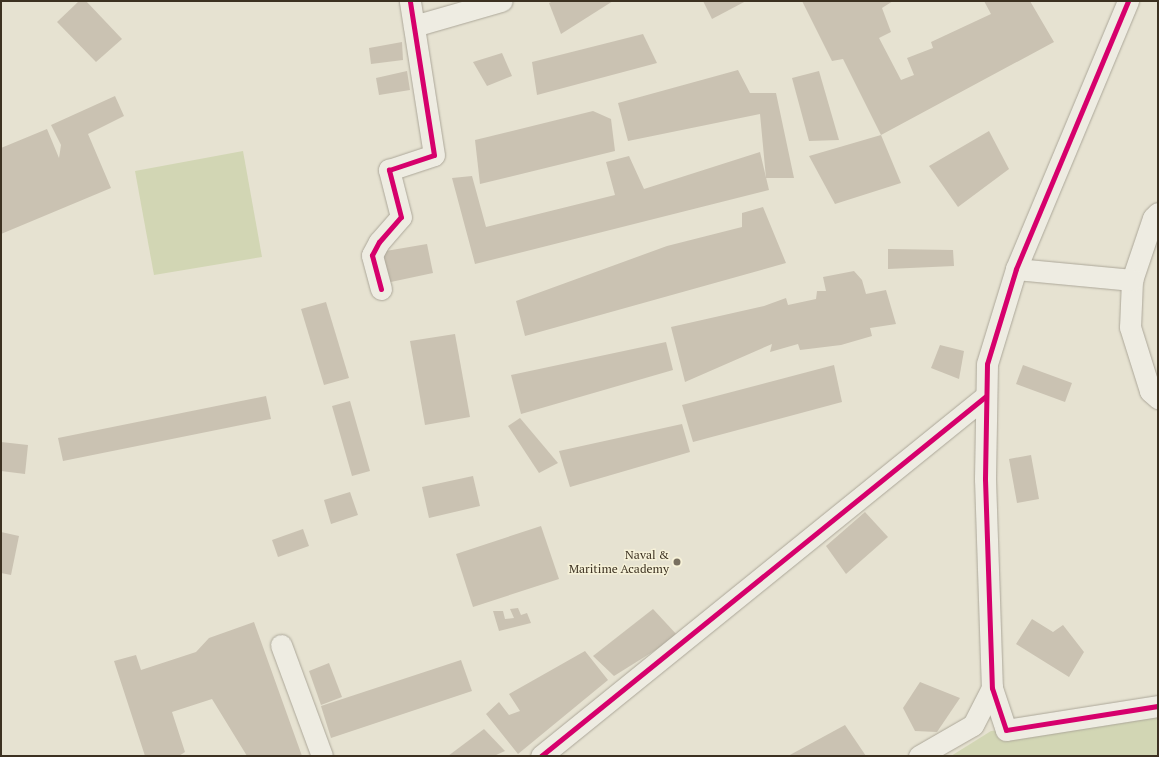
<!DOCTYPE html>
<html>
<head>
<meta charset="utf-8">
<style>
	body { margin:0 }
	#map { position:relative; width:1159px; height:757px; overflow:hidden; background:#e6e2d1; font-family:"PT Serif",serif }
	div>[style] { position:absolute }
	.green>* { inset:0; background:#d2d6b4 }
	.building>* { inset:0; background:#cac2b2 }
	.roads { filter:drop-shadow(0 0 1px #aca799) drop-shadow(0 0 1px #aca799) }
	.minor>* { height:21px; margin:-10.5px; padding:0 10.5px; transform-origin:10.5px; border-radius:10.5px; background:#eeece2 }
	.cycleway>* { height:5px; margin:-2.5px; padding:0 2.5px; transform-origin:2.5px; border-radius:2.5px; background:#d6006c }
	.dots>* { width:11px; height:11px; translate:-50% -50%; box-sizing:border-box; border:2px solid #f6f1d8; border-radius:50% }
	span { translate:-50% -50%; white-space:nowrap; text-align:center; line-height:1.15; -webkit-text-stroke:3px #f6f1d8; paint-order:stroke }
	.poi-label { font-size:12px; color:#3c3121 }
	.right { translate:-100% -50%; text-align:right }
	.frame { position:absolute; inset:0; border:2px solid #3c3121; pointer-events:none }
</style>
</head>
<body>
<div id="map">
	<div class="green">
		<div style="clip-path:polygon(243px 151px,262px 257px,154px 275px,135px 171px)"></div>
		<div style="clip-path:polygon(1158px 712px,1158px 756px,951px 756px,991px 731px)"></div>
	</div>
	<div class="building">
		<div style="clip-path:polygon(79px 1px,86px 1px,122px 39px,96px 62px,57px 22px)"></div>
		<div style="clip-path:polygon(553px 1px,613px 1px,561px 34px,549px 3px)"></div>
		<div style="clip-path:polygon(703px 1px,746px 1px,712px 19px)"></div>
		<div style="clip-path:polygon(802px 1px,893px 1px,882px 8px,891px 32px,879px 38px,901px 80px,914px 75px,907px 58px,933px 48px,931px 42px,991px 14px,984px 1px,1030px 1px,1054px 42px,881px 135px,843px 59px,832px 61px)"></div>
		<div style="clip-path:polygon(643px 34px,657px 63px,537px 95px,532px 62px)"></div>
		<div style="clip-path:polygon(402px 42px,403px 60px,371px 64px,369px 48px)"></div>
		<div style="clip-path:polygon(502px 53px,512px 76px,487px 86px,473px 62px)"></div>
		<div style="clip-path:polygon(738px 70px,750px 93px,776px 93px,794px 178px,766px 178px,760px 114px,628px 141px,618px 103px)"></div>
		<div style="clip-path:polygon(407px 71px,410px 90px,379px 95px,376px 78px)"></div>
		<div style="clip-path:polygon(819px 71px,839px 140px,809px 141px,792px 78px)"></div>
		<div style="clip-path:polygon(115px 96px,124px 116px,88px 134px,111px 188px,1px 234px,1px 148px,47px 129px,59px 158px,61px 145px,51px 125px)"></div>
		<div style="clip-path:polygon(593px 111px,611px 119px,615px 151px,480px 184px,475px 140px)"></div>
		<div style="clip-path:polygon(989px 131px,1009px 169px,958px 207px,929px 166px)"></div>
		<div style="clip-path:polygon(881px 135px,901px 183px,835px 204px,809px 156px)"></div>
		<div style="clip-path:polygon(760px 152px,769px 190px,475px 264px,452px 178px,472px 176px,486px 227px,615px 195px,606px 162px,629px 156px,644px 189px)"></div>
		<div style="clip-path:polygon(763px 207px,786px 263px,525px 336px,516px 301px,667px 246px,742px 227px,742px 213px)"></div>
		<div style="clip-path:polygon(427px 244px,433px 273px,386px 283px,380px 252px)"></div>
		<div style="clip-path:polygon(888px 249px,953px 250px,954px 266px,888px 269px)"></div>
		<div style="clip-path:polygon(854px 271px,862px 280px,866px 294px,886px 290px,896px 324px,870px 328px,872px 336px,841px 345px,800px 350px,798px 344px,770px 352px,772px 344px,685px 382px,671px 327px,764px 306px,786px 298px,788px 305px,816px 299px,817px 291px,826px 291px,823px 277px)"></div>
		<div style="clip-path:polygon(326px 302px,349px 378px,324px 385px,301px 309px)"></div>
		<div style="clip-path:polygon(455px 334px,470px 417px,425px 425px,410px 341px)"></div>
		<div style="clip-path:polygon(666px 342px,673px 370px,521px 414px,511px 375px)"></div>
		<div style="clip-path:polygon(940px 345px,964px 351px,959px 379px,931px 368px)"></div>
		<div style="clip-path:polygon(834px 365px,842px 402px,693px 442px,682px 405px)"></div>
		<div style="clip-path:polygon(1023px 365px,1072px 383px,1065px 402px,1016px 384px)"></div>
		<div style="clip-path:polygon(266px 396px,271px 419px,63px 461px,58px 438px)"></div>
		<div style="clip-path:polygon(350px 401px,370px 471px,352px 476px,332px 406px)"></div>
		<div style="clip-path:polygon(520px 418px,558px 463px,539px 473px,508px 426px)"></div>
		<div style="clip-path:polygon(682px 424px,690px 452px,570px 487px,559px 451px)"></div>
		<div style="clip-path:polygon(1px 442px,28px 445px,25px 474px,1px 471px)"></div>
		<div style="clip-path:polygon(1031px 455px,1039px 499px,1017px 503px,1009px 459px)"></div>
		<div style="clip-path:polygon(473px 476px,480px 506px,429px 518px,422px 487px)"></div>
		<div style="clip-path:polygon(350px 492px,358px 515px,331px 524px,324px 500px)"></div>
		<div style="clip-path:polygon(865px 512px,888px 537px,846px 574px,826px 546px)"></div>
		<div style="clip-path:polygon(541px 526px,559px 579px,473px 607px,456px 554px)"></div>
		<div style="clip-path:polygon(303px 529px,309px 546px,278px 557px,272px 540px)"></div>
		<div style="clip-path:polygon(1px 532px,19px 536px,11px 575px,1px 573px)"></div>
		<div style="clip-path:polygon(518px 608px,521px 615px,527px 613px,531px 623px,499px 631px,493px 611px,503px 611px,505px 619px,514px 618px,510px 609px)"></div>
		<div style="clip-path:polygon(653px 609px,678px 636px,614px 676px,593px 656px)"></div>
		<div style="clip-path:polygon(1032px 619px,1053px 632px,1063px 625px,1084px 652px,1069px 677px,1016px 644px)"></div>
		<div style="clip-path:polygon(254px 622px,302px 756px,247px 756px,212px 699px,172px 712px,185px 752px,179px 756px,145px 756px,114px 661px,136px 655px,141px 670px,196px 652px,209px 638px)"></div>
		<div style="clip-path:polygon(585px 651px,608px 680px,518px 754px,486px 714px,499px 702px,509px 715px,520px 711px,509px 694px)"></div>
		<div style="clip-path:polygon(461px 660px,472px 691px,331px 738px,321px 706px)"></div>
		<div style="clip-path:polygon(329px 663px,342px 697px,321px 705px,309px 671px)"></div>
		<div style="clip-path:polygon(920px 682px,960px 698px,937px 732px,915px 731px,903px 708px)"></div>
		<div style="clip-path:polygon(845px 725px,866px 756px,788px 756px)"></div>
		<div style="clip-path:polygon(484px 729px,505px 751px,494px 756px,448px 756px)"></div>
	</div>
	<div class="roads">
		<div class="minor">
			<div style="left:1128px;top:1px;width:290px;rotate:112.7deg"></div>
			<div style="left:1016px;top:269px;width:99px;rotate:107deg"></div>
			<div style="left:987px;top:364px;width:115px;rotate:91deg"></div>
			<div style="left:985px;top:479px;width:209px;rotate:88.1deg"></div>
			<div style="left:992px;top:688px;width:44px;rotate:71.6deg"></div>
			<div style="left:1006px;top:730px;width:154px;rotate:-9deg"></div>
			<div style="left:414px;top:26px;width:91px;rotate:-16deg"></div>
			<div style="left:1158px;top:213px;width:7px;rotate:135deg"></div>
			<div style="left:1153px;top:218px;width:65px;rotate:108.7deg"></div>
			<div style="left:1132px;top:280px;width:47px;rotate:92.4deg"></div>
			<div style="left:1130px;top:327px;width:67px;rotate:72.6deg"></div>
			<div style="left:1150px;top:391px;width:11px;rotate:41deg"></div>
			<div style="left:1016px;top:269px;width:117px;rotate:5.4deg"></div>
			<div style="left:381px;top:289px;width:35px;rotate:-105deg"></div>
			<div style="left:372px;top:255px;width:15px;rotate:-62deg"></div>
			<div style="left:379px;top:242px;width:33px;rotate:-49deg"></div>
			<div style="left:401px;top:217px;width:49px;rotate:-104.3deg"></div>
			<div style="left:389px;top:170px;width:47px;rotate:-18.4deg"></div>
			<div style="left:434px;top:155px;width:156px;rotate:-98.9deg"></div>
			<div style="left:281px;top:645px;width:118px;rotate:69.7deg"></div>
			<div style="left:541px;top:756px;width:572px;rotate:-38.97deg"></div>
			<div style="left:919px;top:756px;width:62px;rotate:-29.9deg"></div>
			<div style="left:973px;top:725px;width:42px;rotate:-62.8deg"></div>
		</div>
	</div>
	<div class="cycleway">
		<div style="left:1128px;top:1px;width:290px;rotate:112.7deg"></div>
		<div style="left:1016px;top:269px;width:99px;rotate:107deg"></div>
		<div style="left:987px;top:364px;width:115px;rotate:91deg"></div>
		<div style="left:985px;top:479px;width:209px;rotate:88.1deg"></div>
		<div style="left:992px;top:688px;width:44px;rotate:71.6deg"></div>
		<div style="left:1006px;top:730px;width:154px;rotate:-9deg"></div>
		<div style="left:381px;top:289px;width:35px;rotate:-105deg"></div>
		<div style="left:372px;top:255px;width:15px;rotate:-62deg"></div>
		<div style="left:379px;top:242px;width:33px;rotate:-49deg"></div>
		<div style="left:401px;top:217px;width:49px;rotate:-104.3deg"></div>
		<div style="left:389px;top:170px;width:47px;rotate:-18.4deg"></div>
		<div style="left:434px;top:155px;width:156px;rotate:-98.9deg"></div>
		<div style="left:541px;top:756px;width:572px;rotate:-38.97deg"></div>
	</div>
	<div class="dots">
		<div style="left:677px;top:562px;background:#786f5f"></div>
	</div>
	<div class="poi-label">
		<span class="right" style="left:669px;top:562px">Naval &amp;<br>Maritime Academy</span>
	</div>
	<div class="frame"></div>
</div>
</body>
</html>
